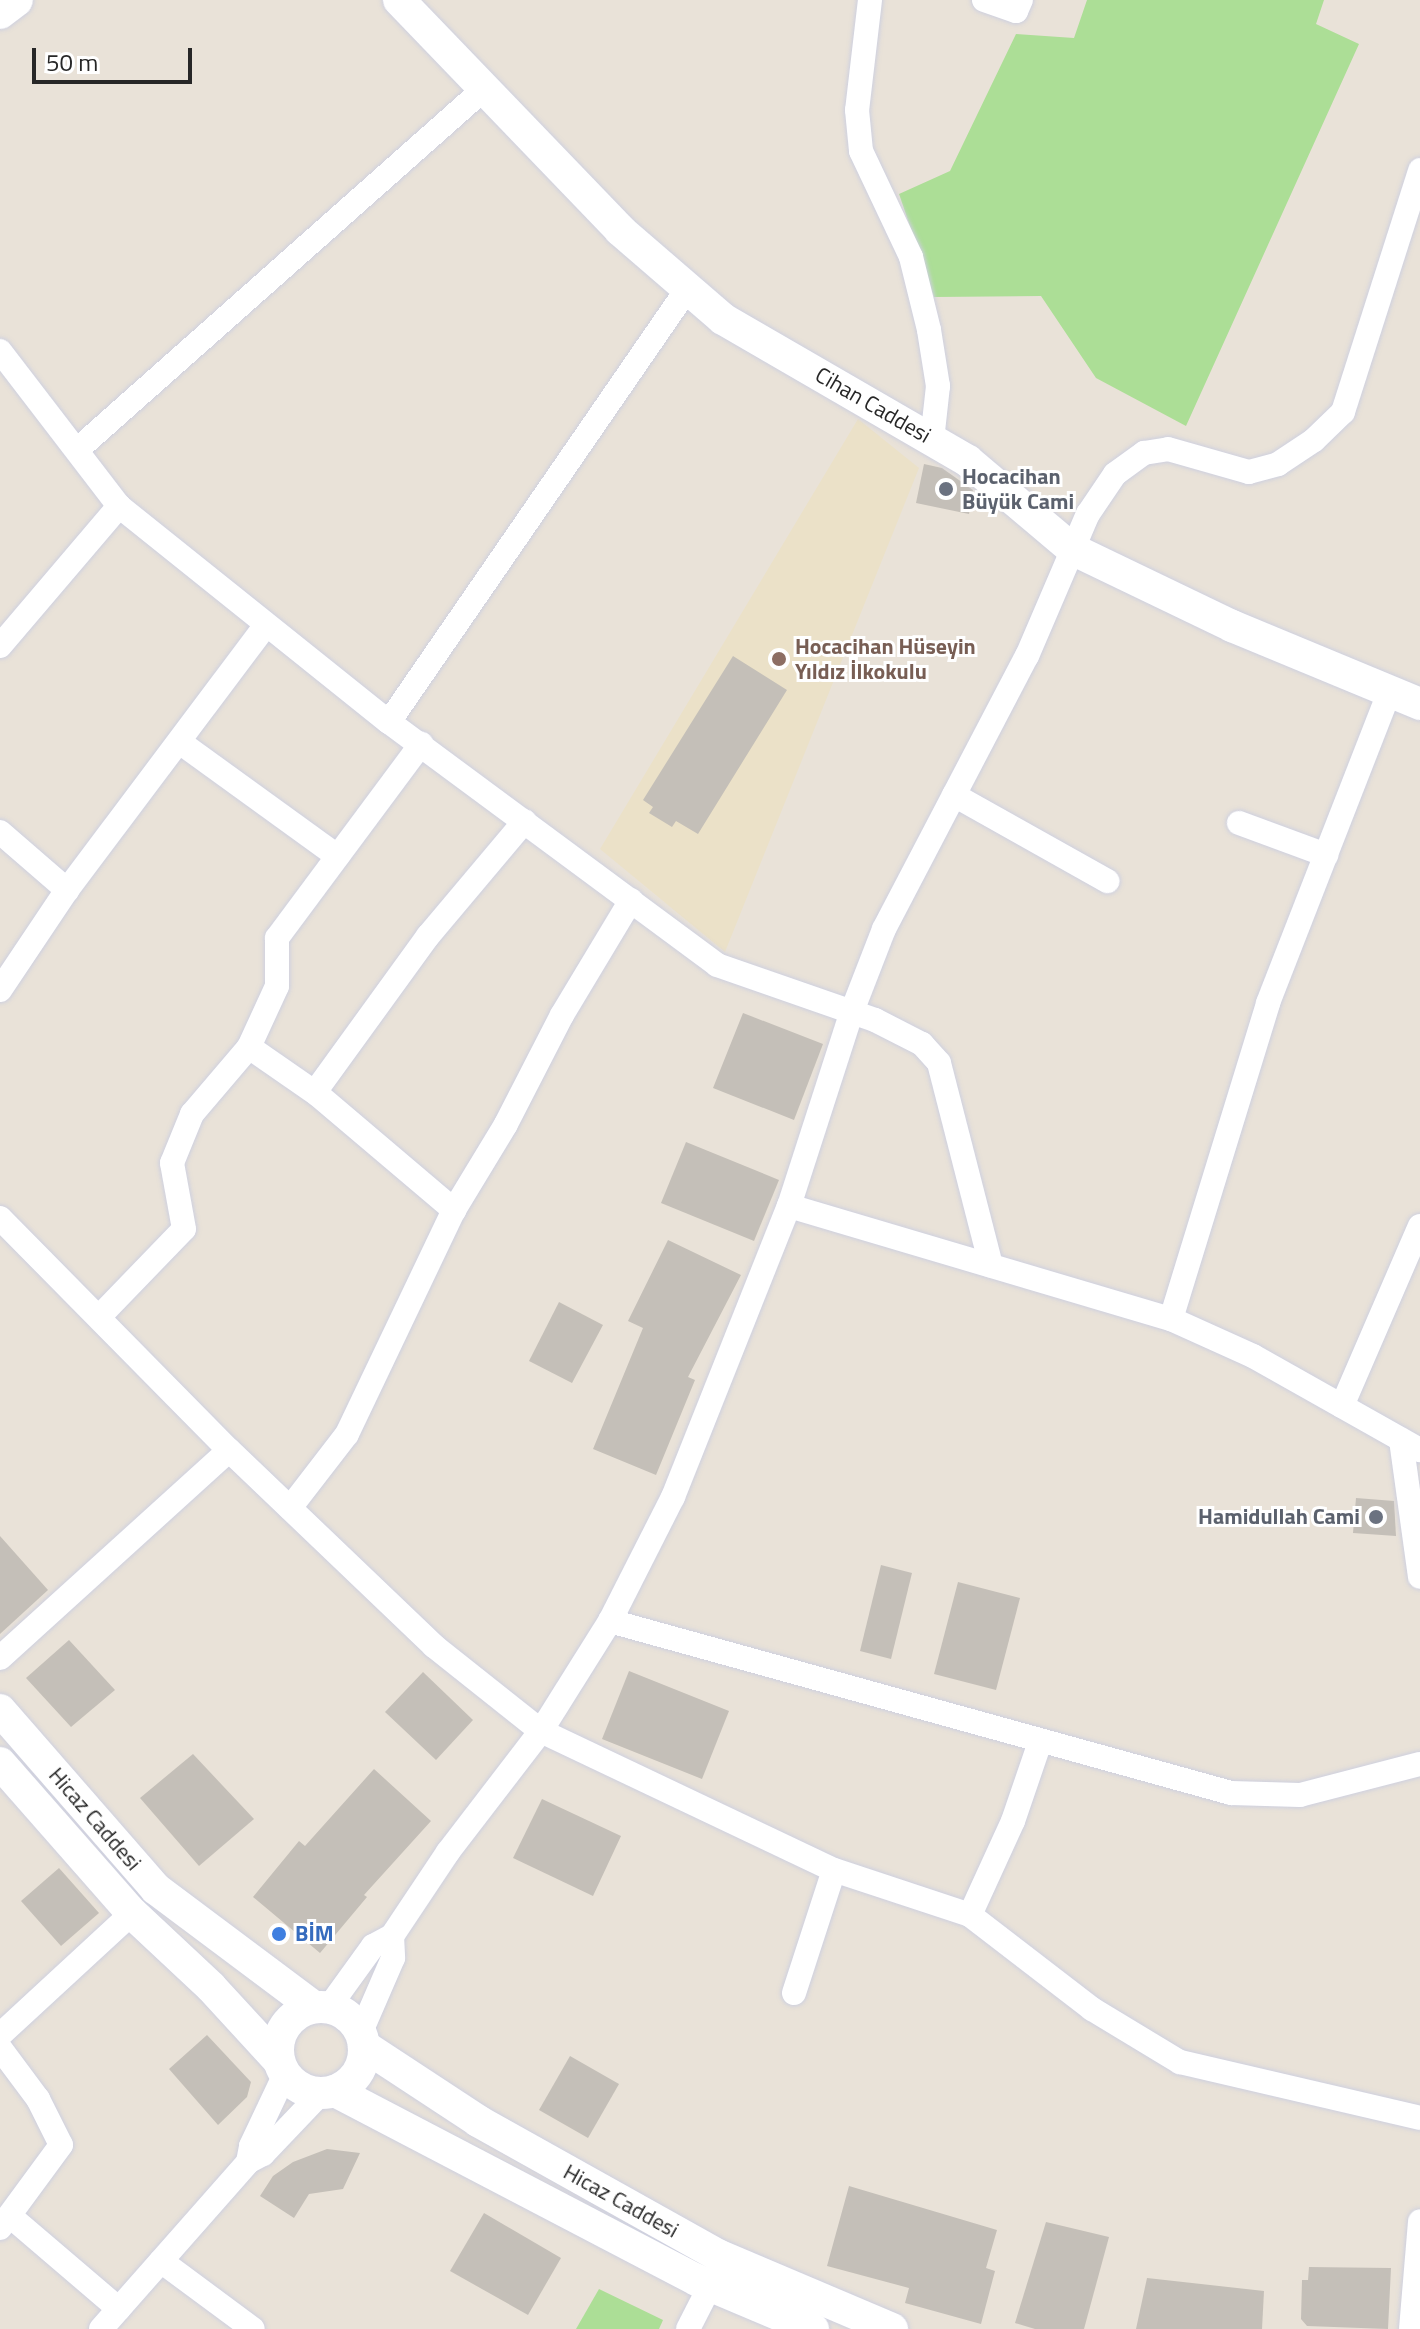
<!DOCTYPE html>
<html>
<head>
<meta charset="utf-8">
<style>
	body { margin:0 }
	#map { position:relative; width:1420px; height:2329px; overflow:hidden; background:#e9e2d8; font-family:"Titillium Web",sans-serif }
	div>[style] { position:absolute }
	.education>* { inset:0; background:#ebe1c8 }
	.green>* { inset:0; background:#acde96 }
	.building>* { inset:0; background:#c4bfb8 }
	.roads { filter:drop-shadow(0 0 2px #ced0df) drop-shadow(0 0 2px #ced0df) }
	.street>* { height:24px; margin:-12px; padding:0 12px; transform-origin:12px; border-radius:12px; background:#fff }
	.secondary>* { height:32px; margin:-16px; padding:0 16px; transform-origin:16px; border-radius:16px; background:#fff }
	.secondary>.ring { margin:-16px; padding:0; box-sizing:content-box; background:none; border:32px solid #fff; border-radius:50% }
	.dots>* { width:22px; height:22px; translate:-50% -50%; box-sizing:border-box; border:4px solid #fff; border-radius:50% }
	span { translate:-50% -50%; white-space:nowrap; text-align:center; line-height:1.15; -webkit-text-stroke:6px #fff; paint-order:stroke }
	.street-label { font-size:22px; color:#272727 }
	.worship-label { font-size:22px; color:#5b616d; font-weight:700 }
	.left { translate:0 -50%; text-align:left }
	.right { translate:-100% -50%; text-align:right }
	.education-label { font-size:22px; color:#785e54; font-weight:700 }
	.shop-label { font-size:22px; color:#366cbe; font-weight:700 }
	.scale { position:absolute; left:32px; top:48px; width:160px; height:36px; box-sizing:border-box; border:4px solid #272727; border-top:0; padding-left:10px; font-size:24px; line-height:28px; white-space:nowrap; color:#272727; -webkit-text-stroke:6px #fff; paint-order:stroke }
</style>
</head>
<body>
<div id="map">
	<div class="education">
		<div style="clip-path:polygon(858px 419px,919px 468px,725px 952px,600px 849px)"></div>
	</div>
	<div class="green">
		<div style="clip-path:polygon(1087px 0,1324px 0,1316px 24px,1359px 44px,1186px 426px,1096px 378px,1041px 296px,934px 297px,899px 194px,950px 171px,1016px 34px,1074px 38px)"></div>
		<div style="clip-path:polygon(599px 2289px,663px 2320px,659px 2329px,576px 2329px)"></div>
	</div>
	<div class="building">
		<div style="clip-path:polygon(924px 464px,942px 468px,973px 490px,969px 514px,916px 503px)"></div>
		<div style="clip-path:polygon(733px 656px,787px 690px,698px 834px,676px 821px,672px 827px,649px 813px,653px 807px,643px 800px)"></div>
		<div style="clip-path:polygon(743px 1013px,823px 1044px,794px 1120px,713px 1088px)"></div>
		<div style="clip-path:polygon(686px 1142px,779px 1180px,754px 1241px,661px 1203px)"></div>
		<div style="clip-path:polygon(668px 1240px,741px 1275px,688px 1377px,695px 1380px,656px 1475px,593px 1449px,643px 1328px,628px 1321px)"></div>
		<div style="clip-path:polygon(559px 1302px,603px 1325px,572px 1383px,529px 1361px)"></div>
		<div style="clip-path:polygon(1356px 1498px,1394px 1501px,1396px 1536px,1353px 1533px)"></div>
		<div style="clip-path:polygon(0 1536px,48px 1590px,0 1634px)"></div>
		<div style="clip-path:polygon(881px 1565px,912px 1573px,891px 1659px,860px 1651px)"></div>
		<div style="clip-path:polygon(958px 1582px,1020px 1598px,996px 1690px,934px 1674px)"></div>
		<div style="clip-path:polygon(69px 1640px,115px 1690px,71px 1727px,26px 1678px)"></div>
		<div style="clip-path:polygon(629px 1671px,729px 1711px,702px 1779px,602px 1739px)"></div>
		<div style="clip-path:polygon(423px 1672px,473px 1720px,436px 1760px,385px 1712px)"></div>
		<div style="clip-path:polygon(193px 1754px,254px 1819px,199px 1866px,140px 1798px)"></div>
		<div style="clip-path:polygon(374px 1769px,431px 1821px,364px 1895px,367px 1897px,320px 1953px,253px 1897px,299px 1841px,305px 1846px)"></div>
		<div style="clip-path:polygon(542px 1799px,621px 1836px,593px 1896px,513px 1858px)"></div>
		<div style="clip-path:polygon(59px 1868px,99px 1913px,61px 1946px,21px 1901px)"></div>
		<div style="clip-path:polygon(207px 2035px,251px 2082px,247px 2097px,218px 2125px,169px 2069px)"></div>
		<div style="clip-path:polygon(570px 2056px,619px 2084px,588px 2138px,539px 2110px)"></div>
		<div style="clip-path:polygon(327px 2149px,360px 2153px,343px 2189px,309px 2194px,294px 2218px,260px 2196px,273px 2176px,293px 2162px)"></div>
		<div style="clip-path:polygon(849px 2186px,997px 2230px,986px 2268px,995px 2271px,981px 2324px,905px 2303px,909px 2288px,827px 2266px)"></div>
		<div style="clip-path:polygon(484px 2213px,561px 2258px,528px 2315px,450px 2271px)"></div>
		<div style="clip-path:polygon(1046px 2222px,1109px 2237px,1084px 2329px,1035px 2329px,1015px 2323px)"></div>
		<div style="clip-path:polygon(1309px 2267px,1391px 2268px,1388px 2329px,1307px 2326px,1301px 2319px,1302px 2280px,1308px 2280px)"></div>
		<div style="clip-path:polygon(1147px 2278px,1264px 2291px,1262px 2329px,1136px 2329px)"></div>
	</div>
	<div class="roads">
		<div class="street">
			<div style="left:870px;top:0;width:111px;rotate:96.7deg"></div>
			<div style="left:857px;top:110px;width:41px;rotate:84.4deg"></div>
			<div style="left:861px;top:151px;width:117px;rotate:64.7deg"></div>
			<div style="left:911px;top:257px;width:75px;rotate:76.1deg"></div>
			<div style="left:929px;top:330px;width:57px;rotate:80.9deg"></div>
			<div style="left:938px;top:386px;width:54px;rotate:96.3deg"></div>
			<div style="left:984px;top:0;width:34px;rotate:19deg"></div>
			<div style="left:1016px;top:11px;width:12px;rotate:-66deg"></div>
			<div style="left:0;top:351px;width:195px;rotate:52.5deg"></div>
			<div style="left:119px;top:506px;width:346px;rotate:38.7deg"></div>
			<div style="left:389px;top:722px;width:408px;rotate:36.5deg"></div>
			<div style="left:717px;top:965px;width:167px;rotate:19.2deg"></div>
			<div style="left:875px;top:1020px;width:53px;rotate:27.1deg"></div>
			<div style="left:922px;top:1044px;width:25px;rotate:48deg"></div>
			<div style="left:939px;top:1063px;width:209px;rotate:75.6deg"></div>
			<div style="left:78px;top:449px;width:544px;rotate:-41.57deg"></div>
			<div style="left:0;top:646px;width:184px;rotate:-49.6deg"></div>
			<div style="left:389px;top:722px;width:527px;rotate:-55.44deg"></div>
			<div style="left:181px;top:743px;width:193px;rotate:35.9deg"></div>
			<div style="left:954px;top:795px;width:176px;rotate:29.3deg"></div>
			<div style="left:1239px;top:823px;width:93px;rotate:20.2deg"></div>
			<div style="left:0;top:832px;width:89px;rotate:40.9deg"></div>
			<div style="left:0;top:990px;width:120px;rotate:-56.2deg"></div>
			<div style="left:67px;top:890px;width:330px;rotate:-53.1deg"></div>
			<div style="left:249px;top:1047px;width:83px;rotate:34.7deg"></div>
			<div style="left:317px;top:1094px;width:180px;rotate:40.3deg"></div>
			<div style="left:315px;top:1092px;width:193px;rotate:-54.1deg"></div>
			<div style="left:428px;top:936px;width:150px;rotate:-49.9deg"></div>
			<div style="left:789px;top:1206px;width:398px;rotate:16.5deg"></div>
			<div style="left:1171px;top:1319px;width:90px;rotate:24.3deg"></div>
			<div style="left:1253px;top:1356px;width:192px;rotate:29.4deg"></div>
			<div style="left:0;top:1218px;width:326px;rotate:45.4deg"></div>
			<div style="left:229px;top:1450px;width:284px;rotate:43.7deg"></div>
			<div style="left:434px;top:1646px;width:137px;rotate:38.5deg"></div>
			<div style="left:541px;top:1731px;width:324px;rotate:25.4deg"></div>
			<div style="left:834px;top:1870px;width:143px;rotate:18.3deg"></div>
			<div style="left:970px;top:1915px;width:154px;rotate:37.6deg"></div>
			<div style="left:1092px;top:2009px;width:103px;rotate:31.1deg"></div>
			<div style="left:1180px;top:2062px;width:246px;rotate:13.1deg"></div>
			<div style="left:99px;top:1317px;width:122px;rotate:-46deg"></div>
			<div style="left:184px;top:1229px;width:67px;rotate:-100.3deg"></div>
			<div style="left:172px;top:1163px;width:53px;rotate:-67.8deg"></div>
			<div style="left:192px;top:1114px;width:88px;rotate:-49.6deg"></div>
			<div style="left:249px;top:1047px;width:67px;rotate:-65.3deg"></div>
			<div style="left:277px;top:986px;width:48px;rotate:-90deg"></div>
			<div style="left:277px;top:938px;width:242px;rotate:-53.4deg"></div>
			<div style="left:1171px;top:1319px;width:331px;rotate:-72.9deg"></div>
			<div style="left:1268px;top:1003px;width:336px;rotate:-68.7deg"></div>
			<div style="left:1342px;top:1406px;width:196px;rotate:-66.6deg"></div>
			<div style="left:1401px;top:1440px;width:138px;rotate:82.1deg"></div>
			<div style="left:290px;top:1508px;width:93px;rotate:-52.4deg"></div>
			<div style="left:347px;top:1434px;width:248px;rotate:-64.5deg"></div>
			<div style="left:454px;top:1210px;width:100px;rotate:-58.8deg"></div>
			<div style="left:506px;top:1124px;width:123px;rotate:-62.8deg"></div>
			<div style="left:562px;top:1015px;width:134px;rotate:-59deg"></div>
			<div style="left:610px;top:1621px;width:644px;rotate:15.48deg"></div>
			<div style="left:1231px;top:1793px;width:69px;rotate:1.7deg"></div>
			<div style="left:1300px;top:1795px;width:124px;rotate:-14.5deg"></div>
			<div style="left:0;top:1658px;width:309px;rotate:-42.2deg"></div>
			<div style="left:970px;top:1915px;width:103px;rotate:-65.4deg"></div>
			<div style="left:1013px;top:1821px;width:83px;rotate:-71.1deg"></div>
			<div style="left:392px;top:1936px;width:101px;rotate:-56.3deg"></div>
			<div style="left:448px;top:1852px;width:153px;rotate:-52.5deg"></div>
			<div style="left:541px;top:1731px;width:130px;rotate:-57.9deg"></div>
			<div style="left:610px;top:1621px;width:139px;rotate:-63.1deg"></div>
			<div style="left:673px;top:1497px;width:313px;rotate:-68.3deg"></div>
			<div style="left:789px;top:1206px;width:202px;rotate:-72.1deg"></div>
			<div style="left:851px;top:1014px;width:91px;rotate:-68.8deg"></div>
			<div style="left:884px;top:929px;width:308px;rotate:-62.4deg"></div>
			<div style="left:1027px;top:656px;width:155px;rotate:-66.8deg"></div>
			<div style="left:1088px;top:514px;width:48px;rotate:-56deg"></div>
			<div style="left:1115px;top:474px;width:36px;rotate:-36deg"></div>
			<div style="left:1144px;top:453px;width:24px;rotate:-9deg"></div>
			<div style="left:1168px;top:449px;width:84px;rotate:15.9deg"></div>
			<div style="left:1249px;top:472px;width:30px;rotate:-15deg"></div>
			<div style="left:1278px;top:464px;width:43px;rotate:-33.7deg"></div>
			<div style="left:1314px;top:440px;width:40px;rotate:-44deg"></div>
			<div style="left:1343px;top:412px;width:254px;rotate:-72.3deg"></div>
			<div style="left:794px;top:1993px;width:129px;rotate:-72deg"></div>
			<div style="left:329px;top:2007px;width:75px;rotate:-54.2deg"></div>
			<div style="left:373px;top:1946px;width:21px;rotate:-28deg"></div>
			<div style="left:392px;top:1936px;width:22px;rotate:87deg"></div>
			<div style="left:393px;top:1958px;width:81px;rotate:113.4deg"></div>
			<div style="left:0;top:2035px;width:180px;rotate:-42.7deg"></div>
			<div style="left:0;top:2048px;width:64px;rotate:53.3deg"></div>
			<div style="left:38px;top:2099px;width:51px;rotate:63.4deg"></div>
			<div style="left:61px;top:2145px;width:103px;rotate:126.3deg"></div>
			<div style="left:248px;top:2162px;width:16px;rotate:-79deg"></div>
			<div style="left:251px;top:2146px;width:80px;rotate:-64.7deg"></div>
			<div style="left:10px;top:2216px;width:143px;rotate:40.5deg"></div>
			<div style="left:161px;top:2261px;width:114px;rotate:36.5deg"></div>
			<div style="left:101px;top:2329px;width:222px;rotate:-48.6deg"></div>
			<div style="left:248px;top:2162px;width:17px;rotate:-28deg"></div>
			<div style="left:263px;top:2154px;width:84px;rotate:-46.4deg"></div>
			<div style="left:688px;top:2329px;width:48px;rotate:-62.9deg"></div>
			<div style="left:1411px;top:2329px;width:108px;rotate:-85.2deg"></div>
		</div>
		<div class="secondary">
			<div style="left:399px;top:0;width:319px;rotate:46.1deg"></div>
			<div style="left:620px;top:230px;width:136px;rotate:40.8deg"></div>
			<div style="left:723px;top:319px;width:283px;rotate:30.1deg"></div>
			<div style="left:968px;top:461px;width:136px;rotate:40.2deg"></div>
			<div style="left:1072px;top:549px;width:178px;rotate:25.7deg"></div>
			<div style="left:1232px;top:626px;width:204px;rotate:22.5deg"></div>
			<div style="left:0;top:13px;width:21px;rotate:-37deg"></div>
			<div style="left:0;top:1710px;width:237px;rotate:48.9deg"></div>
			<div style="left:156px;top:1889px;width:197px;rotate:36.8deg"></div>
			<div style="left:0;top:1763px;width:200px;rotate:48.7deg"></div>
			<div style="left:132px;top:1913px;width:108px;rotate:43.1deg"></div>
			<div style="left:211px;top:1987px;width:100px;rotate:47.4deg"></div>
			<div class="ring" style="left:278px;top:2007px;width:54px;height:54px"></div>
			<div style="left:364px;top:2046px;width:136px;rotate:33.3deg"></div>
			<div style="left:478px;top:2121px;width:277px;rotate:29.2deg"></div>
			<div style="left:720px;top:2256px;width:187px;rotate:23deg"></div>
			<div style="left:335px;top:2091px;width:408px;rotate:27.6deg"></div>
			<div style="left:697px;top:2280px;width:126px;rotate:22.9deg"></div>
		</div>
	</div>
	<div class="dots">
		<div style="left:946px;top:489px;background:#6b7280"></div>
		<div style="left:779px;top:659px;background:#8d6e63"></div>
		<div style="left:1376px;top:1517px;background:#6b7280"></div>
		<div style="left:279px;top:1934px;background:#3f7fe0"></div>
	</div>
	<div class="street-label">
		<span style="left:873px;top:405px;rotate:30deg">Cihan Caddesi</span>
		<span style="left:95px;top:1819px;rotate:49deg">Hicaz Caddesi</span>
		<span style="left:621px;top:2201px;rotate:29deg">Hicaz Caddesi</span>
	</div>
	<div class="worship-label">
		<span class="left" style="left:962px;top:489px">Hocacihan<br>Büyük Cami</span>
		<span class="right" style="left:1360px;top:1517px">Hamidullah Cami</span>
	</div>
	<div class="education-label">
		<span class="left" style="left:795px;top:659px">Hocacihan Hüseyin<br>Yıldız İlkokulu</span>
	</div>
	<div class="shop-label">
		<span class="left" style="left:295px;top:1934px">BİM</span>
	</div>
	<div class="scale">50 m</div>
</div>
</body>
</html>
